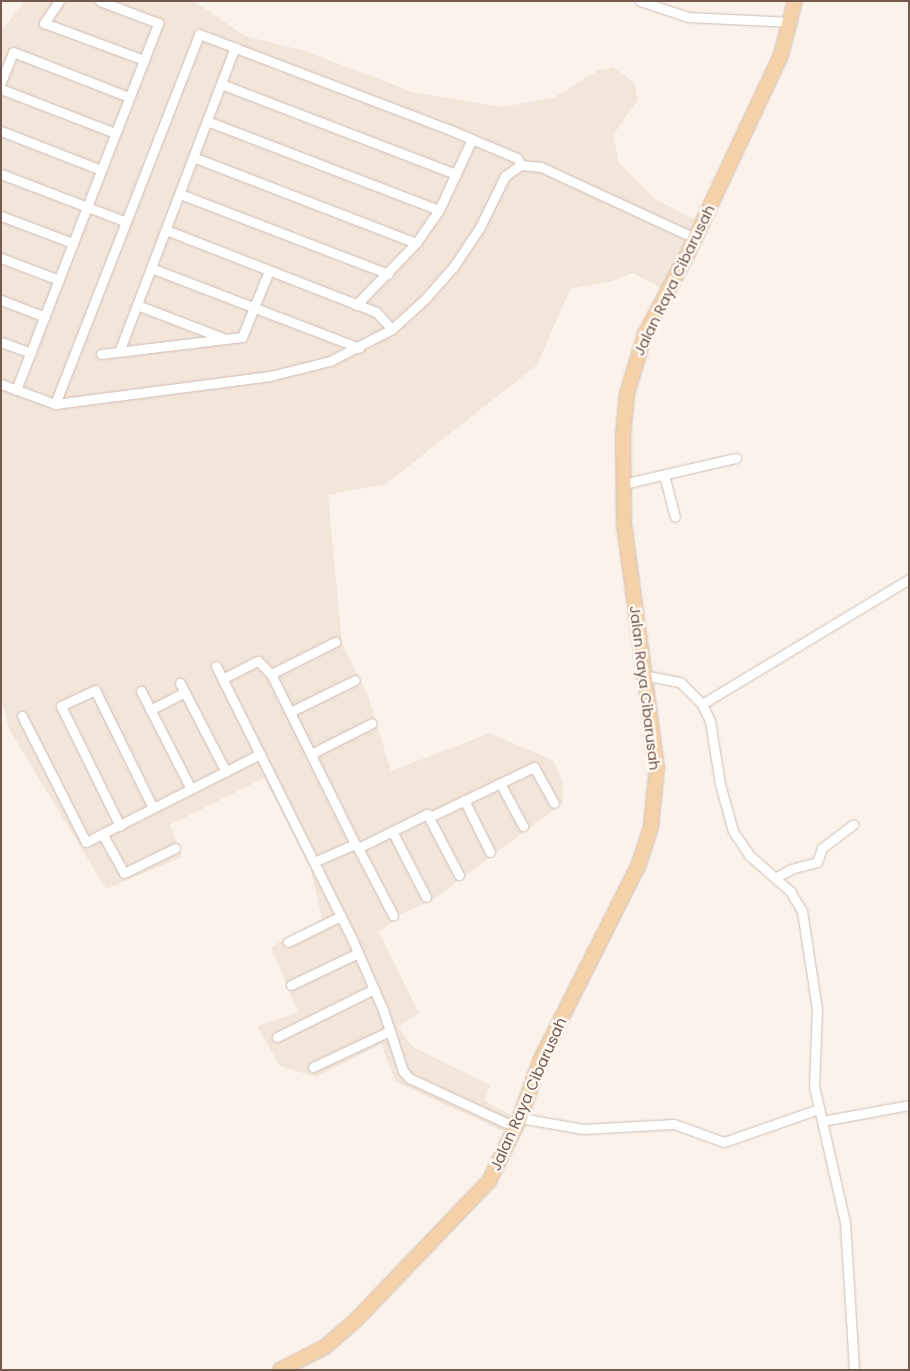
<!DOCTYPE html>
<html>
<head>
<meta charset="utf-8">
<style>
	body { margin:0 }
	#map { position:relative; width:910px; height:1371px; overflow:hidden; background:#fbf3eb; font-family:Poppins,sans-serif }
	div>[style] { position:absolute }
	.residential>* { inset:0; background:#f2e5da }
	.roads { filter:drop-shadow(0 0 1px #cfbdb3) drop-shadow(0 0 1px #cfbdb3) }
	.minor>* { height:9px; margin:-4.5px; padding:0 4.5px; transform-origin:4.5px; border-radius:4.5px; background:#fff }
	.primary>* { height:14px; margin:-7px; padding:0 7px; transform-origin:7px; border-radius:7px; background:#f4d1a9 }
	span { translate:-50% -50%; white-space:nowrap; text-align:center; line-height:1.15; -webkit-text-stroke:5px #fef8f1; paint-order:stroke }
	.street-label { font-size:15px; color:#74594f }
	.frame { position:absolute; inset:0; border:2px solid #74594f; pointer-events:none }
</style>
</head>
<body>
<div id="map">
	<div class="residential">
		<div style="clip-path:polygon(25px 1px,194px 1px,245px 36px,305px 51px,413px 92px,501px 107px,553px 98px,599px 70px,613px 67px,634px 82px,638px 100px,613px 135px,619px 163px,655px 199px,694px 219px,663px 289px,633px 273px,610px 282px,570px 289px,537px 365px,386px 484px,328px 495px,342px 643px,368px 696px,391px 771px,490px 733px,554px 761px,563px 782px,563px 803px,434px 899px,401px 914px,379px 932px,419px 1013px,398px 1027px,413px 1047px,490px 1085px,485px 1101px,511px 1115px,503px 1131px,396px 1082px,381px 1044px,316px 1077px,280px 1066px,257px 1026px,298px 1012px,271px 947px,322px 919px,310px 867px,264px 778px,170px 825px,182px 857px,106px 889px,9px 729px,1px 698px,1px 31px)"></div>
	</div>
	<div class="roads">
		<div class="minor">
			<div style="left:59px;top:1px;width:27px;rotate:124deg"></div>
			<div style="left:44px;top:23px;width:107px;rotate:20.3deg"></div>
			<div style="left:640px;top:1px;width:51px;rotate:18.4deg"></div>
			<div style="left:688px;top:17px;width:104px;rotate:2.8deg"></div>
			<div style="left:1px;top:82px;width:32px;rotate:-68deg"></div>
			<div style="left:13px;top:52px;width:124px;rotate:21.2deg"></div>
			<div style="left:221px;top:84px;width:252px;rotate:21deg"></div>
			<div style="left:1px;top:89px;width:122px;rotate:21.1deg"></div>
			<div style="left:207px;top:121px;width:248px;rotate:21deg"></div>
			<div style="left:1px;top:131px;width:107px;rotate:21.3deg"></div>
			<div style="left:193px;top:157px;width:239px;rotate:21.1deg"></div>
			<div style="left:1px;top:174px;width:132px;rotate:20.9deg"></div>
			<div style="left:180px;top:194px;width:223px;rotate:21deg"></div>
			<div style="left:1px;top:216px;width:77px;rotate:20.6deg"></div>
			<div style="left:166px;top:230px;width:225px;rotate:21.3deg"></div>
			<div style="left:376px;top:312px;width:23px;rotate:47deg"></div>
			<div style="left:1px;top:258px;width:62px;rotate:20.8deg"></div>
			<div style="left:151px;top:268px;width:223px;rotate:21deg"></div>
			<div style="left:1px;top:300px;width:47px;rotate:21.1deg"></div>
			<div style="left:137px;top:305px;width:92px;rotate:21deg"></div>
			<div style="left:356px;top:305px;width:86px;rotate:-45.9deg"></div>
			<div style="left:416px;top:243px;width:40px;rotate:-55.1deg"></div>
			<div style="left:439px;top:210px;width:78px;rotate:-65.1deg"></div>
			<div style="left:1px;top:342px;width:32px;rotate:20deg"></div>
			<div style="left:119px;top:352px;width:326px;rotate:-69.2deg"></div>
			<div style="left:101px;top:354px;width:142px;rotate:-6.9deg"></div>
			<div style="left:242px;top:337px;width:71px;rotate:-67.8deg"></div>
			<div style="left:1px;top:384px;width:58px;rotate:20.3deg"></div>
			<div style="left:55px;top:404px;width:217px;rotate:-7.4deg"></div>
			<div style="left:270px;top:376px;width:62px;rotate:-14deg"></div>
			<div style="left:330px;top:361px;width:70px;rotate:-27.3deg"></div>
			<div style="left:392px;top:329px;width:45px;rotate:-42.3deg"></div>
			<div style="left:425px;top:299px;width:44px;rotate:-48.7deg"></div>
			<div style="left:454px;top:266px;width:47px;rotate:-56.3deg"></div>
			<div style="left:480px;top:227px;width:57px;rotate:-63.9deg"></div>
			<div style="left:505px;top:176px;width:19px;rotate:-35deg"></div>
			<div style="left:521px;top:165px;width:20px;rotate:6deg"></div>
			<div style="left:541px;top:167px;width:170px;rotate:24.8deg"></div>
			<div style="left:16px;top:390px;width:394px;rotate:-68.8deg"></div>
			<div style="left:158px;top:23px;width:62px;rotate:-159.2deg"></div>
			<div style="left:55px;top:404px;width:397px;rotate:-68.7deg"></div>
			<div style="left:199px;top:34px;width:267px;rotate:20.9deg"></div>
			<div style="left:448px;top:129px;width:75px;rotate:22.8deg"></div>
			<div style="left:517px;top:158px;width:8px;rotate:60deg"></div>
			<div style="left:664px;top:475px;width:43px;rotate:75.3deg"></div>
			<div style="left:623px;top:484px;width:116px;rotate:-13deg"></div>
			<div style="left:216px;top:666px;width:307px;rotate:63.5deg"></div>
			<div style="left:353px;top:941px;width:75px;rotate:66.5deg"></div>
			<div style="left:383px;top:1010px;width:64px;rotate:71.8deg"></div>
			<div style="left:403px;top:1071px;width:9px;rotate:49deg"></div>
			<div style="left:409px;top:1078px;width:117px;rotate:24.8deg"></div>
			<div style="left:271px;top:674px;width:72px;rotate:-26.6deg"></div>
			<div style="left:643px;top:675px;width:38px;rotate:11deg"></div>
			<div style="left:680px;top:682px;width:31px;rotate:45deg"></div>
			<div style="left:702px;top:704px;width:19px;rotate:65deg"></div>
			<div style="left:710px;top:721px;width:64px;rotate:81deg"></div>
			<div style="left:720px;top:784px;width:49px;rotate:74.5deg"></div>
			<div style="left:733px;top:831px;width:29px;rotate:56deg"></div>
			<div style="left:749px;top:855px;width:55px;rotate:41.3deg"></div>
			<div style="left:790px;top:891px;width:23px;rotate:59deg"></div>
			<div style="left:802px;top:911px;width:99px;rotate:81.3deg"></div>
			<div style="left:817px;top:1009px;width:77px;rotate:92.2deg"></div>
			<div style="left:814px;top:1086px;width:139px;rotate:77.2deg"></div>
			<div style="left:845px;top:1222px;width:148px;rotate:86.5deg"></div>
			<div style="left:224px;top:678px;width:38px;rotate:-27deg"></div>
			<div style="left:258px;top:661px;width:18px;rotate:45deg"></div>
			<div style="left:271px;top:674px;width:190px;rotate:63.7deg"></div>
			<div style="left:180px;top:683px;width:100px;rotate:62.7deg"></div>
			<div style="left:141px;top:691px;width:110px;rotate:63deg"></div>
			<div style="left:702px;top:704px;width:242px;rotate:-31.1deg"></div>
			<div style="left:150px;top:710px;width:39px;rotate:-27deg"></div>
			<div style="left:290px;top:712px;width:72px;rotate:-26.2deg"></div>
			<div style="left:22px;top:716px;width:141px;rotate:63.1deg"></div>
			<div style="left:86px;top:842px;width:195px;rotate:-26.8deg"></div>
			<div style="left:311px;top:754px;width:68px;rotate:-26.9deg"></div>
			<div style="left:500px;top:783px;width:49px;rotate:61.9deg"></div>
			<div style="left:464px;top:800px;width:58px;rotate:63.4deg"></div>
			<div style="left:427px;top:814px;width:69px;rotate:62.3deg"></div>
			<div style="left:120px;top:826px;width:134px;rotate:-116.2deg"></div>
			<div style="left:61px;top:706px;width:38px;rotate:-25deg"></div>
			<div style="left:95px;top:690px;width:131px;rotate:63.8deg"></div>
			<div style="left:392px;top:831px;width:74px;rotate:62.7deg"></div>
			<div style="left:103px;top:835px;width:43px;rotate:61.1deg"></div>
			<div style="left:124px;top:873px;width:57px;rotate:-26.1deg"></div>
			<div style="left:358px;top:848px;width:76px;rotate:62.4deg"></div>
			<div style="left:314px;top:862px;width:45px;rotate:-23.7deg"></div>
			<div style="left:355px;top:844px;width:5px;rotate:53deg"></div>
			<div style="left:358px;top:848px;width:77px;rotate:-26.2deg"></div>
			<div style="left:427px;top:814px;width:5px;rotate:22deg"></div>
			<div style="left:432px;top:816px;width:113px;rotate:-25.7deg"></div>
			<div style="left:534px;top:767px;width:41px;rotate:60.9deg"></div>
			<div style="left:775px;top:878px;width:18px;rotate:-29deg"></div>
			<div style="left:791px;top:869px;width:27px;rotate:-15deg"></div>
			<div style="left:817px;top:862px;width:15px;rotate:-70deg"></div>
			<div style="left:822px;top:848px;width:39px;rotate:-37deg"></div>
			<div style="left:288px;top:942px;width:59px;rotate:-26.1deg"></div>
			<div style="left:291px;top:985px;width:74px;rotate:-25.5deg"></div>
			<div style="left:277px;top:1037px;width:108px;rotate:-26.3deg"></div>
			<div style="left:313px;top:1067px;width:85px;rotate:-25.1deg"></div>
			<div style="left:520px;top:1118px;width:64px;rotate:9.9deg"></div>
			<div style="left:583px;top:1129px;width:91px;rotate:-3.1deg"></div>
			<div style="left:674px;top:1124px;width:53px;rotate:19.8deg"></div>
			<div style="left:724px;top:1142px;width:101px;rotate:-19.2deg"></div>
			<div style="left:822px;top:1121px;width:88px;rotate:-10.4deg"></div>
		</div>
		<div class="primary">
			<div style="left:280px;top:1370px;width:51px;rotate:-27.1deg"></div>
			<div style="left:325px;top:1347px;width:38px;rotate:-41deg"></div>
			<div style="left:354px;top:1322px;width:195px;rotate:-46.2deg"></div>
			<div style="left:489px;top:1181px;width:70px;rotate:-63.8deg"></div>
			<div style="left:520px;top:1118px;width:60px;rotate:-70.7deg"></div>
			<div style="left:540px;top:1061px;width:220px;rotate:-63.3deg"></div>
			<div style="left:639px;top:864px;width:40px;rotate:-72deg"></div>
			<div style="left:651px;top:826px;width:58px;rotate:-84.1deg"></div>
			<div style="left:657px;top:768px;width:245px;rotate:-97.7deg"></div>
			<div style="left:624px;top:525px;width:89px;rotate:-90.6deg"></div>
			<div style="left:623px;top:436px;width:42px;rotate:-84.6deg"></div>
			<div style="left:627px;top:394px;width:63px;rotate:-73.3deg"></div>
			<div style="left:645px;top:334px;width:92px;rotate:-62deg"></div>
			<div style="left:688px;top:253px;width:219px;rotate:-64.8deg"></div>
			<div style="left:781px;top:55px;width:56px;rotate:-75.5deg"></div>
		</div>
	</div>
	<div class="street-label">
		<span style="left:674px;top:280px;rotate:-64deg">Jalan Raya Cibarusah</span>
		<span style="left:645px;top:688px;rotate:83deg">Jalan Raya Cibarusah</span>
		<span style="left:528px;top:1094px;rotate:-66deg">Jalan Raya Cibarusah</span>
	</div>
	<div class="frame"></div>
</div>
</body>
</html>
